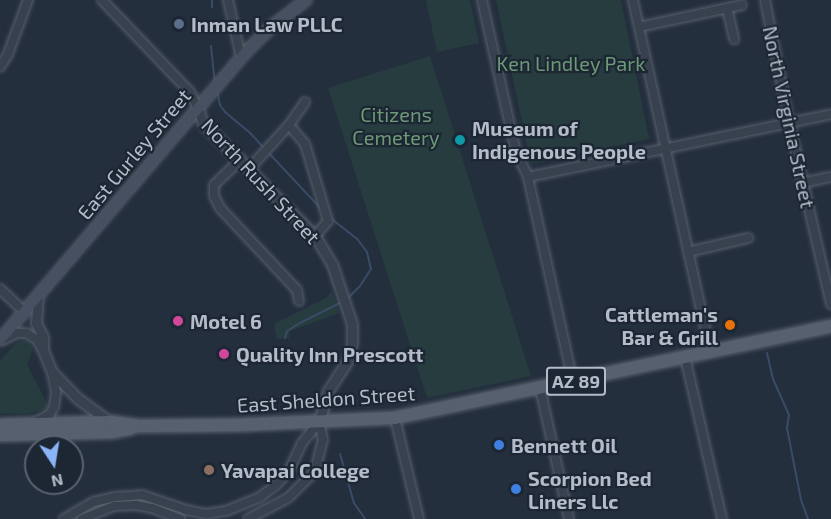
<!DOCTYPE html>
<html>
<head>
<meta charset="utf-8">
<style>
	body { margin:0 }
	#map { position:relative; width:831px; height:519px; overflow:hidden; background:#242f3e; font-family:"Exo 2",sans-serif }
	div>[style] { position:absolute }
	.green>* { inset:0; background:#263c3f }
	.stream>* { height:2px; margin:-1px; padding:0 1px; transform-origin:1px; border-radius:1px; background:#394c67 }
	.roads { filter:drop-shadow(0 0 2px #565f6c) drop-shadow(0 0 2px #565f6c) }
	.minor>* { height:8px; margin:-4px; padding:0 4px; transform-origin:4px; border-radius:4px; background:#38414e }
	.tertiary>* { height:9px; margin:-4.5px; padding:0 4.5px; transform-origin:4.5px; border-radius:4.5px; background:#38414e }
	.secondary>* { height:10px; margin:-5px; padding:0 5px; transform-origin:5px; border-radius:5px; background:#465061 }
	.primary>* { height:12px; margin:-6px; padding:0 6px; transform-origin:6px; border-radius:6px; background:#56606e }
	.dots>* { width:16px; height:16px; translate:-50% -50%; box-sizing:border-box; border:3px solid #1d2633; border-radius:50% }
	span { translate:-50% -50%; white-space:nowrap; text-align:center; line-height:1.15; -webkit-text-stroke:4.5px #1d2633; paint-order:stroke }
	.shield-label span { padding:2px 4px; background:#1d2633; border:2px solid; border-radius:4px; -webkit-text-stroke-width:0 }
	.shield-label { font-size:18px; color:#b4bcc9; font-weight:700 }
	.poi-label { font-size:20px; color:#b4bcc9; font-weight:700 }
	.left { translate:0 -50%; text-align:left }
	.right { translate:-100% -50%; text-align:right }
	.park-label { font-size:20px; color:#6b9a76 }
	.street-label { font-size:20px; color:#b4bcc9 }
	.north { position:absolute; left:24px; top:435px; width:60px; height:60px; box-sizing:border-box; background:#1d2633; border:2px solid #59626f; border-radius:50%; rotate:168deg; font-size:16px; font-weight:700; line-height:24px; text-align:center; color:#b4bcc9 }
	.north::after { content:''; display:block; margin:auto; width:21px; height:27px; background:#8ab4f8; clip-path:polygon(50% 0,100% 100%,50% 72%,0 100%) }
</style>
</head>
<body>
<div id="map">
	<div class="green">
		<div style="clip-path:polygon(426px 0,470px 0,479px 43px,437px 52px)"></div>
		<div style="clip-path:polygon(496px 0,621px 0,649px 139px,531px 164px)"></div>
		<div style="clip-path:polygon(430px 56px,531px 376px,427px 398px,328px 88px)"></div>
		<div style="clip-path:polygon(332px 291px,339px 313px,290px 331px,289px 338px,277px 339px,274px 324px,326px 298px)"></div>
		<div style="clip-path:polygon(23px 341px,28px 342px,33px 349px,27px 365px,48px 405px,44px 410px,24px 414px,0 413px,0 361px,16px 343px)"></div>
	</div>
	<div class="stream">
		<div style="left:212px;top:7px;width:7px;rotate:-90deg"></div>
		<div style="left:211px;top:46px;width:36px;rotate:84deg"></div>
		<div style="left:217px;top:91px;width:14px;rotate:78deg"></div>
		<div style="left:220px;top:105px;width:9px;rotate:54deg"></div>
		<div style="left:225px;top:112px;width:34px;rotate:40deg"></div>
		<div style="left:251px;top:134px;width:105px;rotate:46.9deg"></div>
		<div style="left:329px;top:217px;width:37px;rotate:38deg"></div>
		<div style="left:358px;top:240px;width:15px;rotate:53deg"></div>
		<div style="left:367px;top:252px;width:17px;rotate:77deg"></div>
		<div style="left:371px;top:269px;width:20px;rotate:123deg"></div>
		<div style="left:360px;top:286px;width:18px;rotate:135deg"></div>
		<div style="left:285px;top:338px;width:7px;rotate:-74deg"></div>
		<div style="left:287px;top:331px;width:15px;rotate:-32deg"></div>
		<div style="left:300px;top:323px;width:47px;rotate:-26.6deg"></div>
		<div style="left:767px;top:353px;width:27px;rotate:77deg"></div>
		<div style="left:773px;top:379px;width:39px;rotate:66deg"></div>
		<div style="left:789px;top:415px;width:13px;rotate:99deg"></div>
		<div style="left:787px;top:428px;width:73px;rotate:79deg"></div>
		<div style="left:801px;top:500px;width:20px;rotate:70deg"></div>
		<div style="left:340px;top:454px;width:51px;rotate:74.1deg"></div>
		<div style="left:354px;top:503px;width:19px;rotate:55deg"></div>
	</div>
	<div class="roads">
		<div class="minor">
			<div style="left:102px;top:0;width:127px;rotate:46.3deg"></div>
			<div style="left:190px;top:92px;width:17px;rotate:65deg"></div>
			<div style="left:228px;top:0;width:58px;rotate:77.2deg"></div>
			<div style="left:482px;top:0;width:156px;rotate:77.4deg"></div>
			<div style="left:516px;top:152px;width:28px;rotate:64deg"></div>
			<div style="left:528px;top:177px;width:209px;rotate:77.6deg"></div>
			<div style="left:633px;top:0;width:359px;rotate:77.6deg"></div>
			<div style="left:765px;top:0;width:124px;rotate:78.9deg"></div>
			<div style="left:789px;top:122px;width:187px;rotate:77deg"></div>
			<div style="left:727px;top:8px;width:32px;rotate:77deg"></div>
			<div style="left:639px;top:27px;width:105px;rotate:-12.1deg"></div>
			<div style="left:0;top:67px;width:15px;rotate:-58deg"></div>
			<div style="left:8px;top:54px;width:58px;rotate:-69.7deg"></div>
			<div style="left:289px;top:125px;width:25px;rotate:50deg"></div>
			<div style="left:305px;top:144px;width:80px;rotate:73.4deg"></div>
			<div style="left:328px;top:221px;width:20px;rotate:131deg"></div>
			<div style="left:241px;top:159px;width:37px;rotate:136deg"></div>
			<div style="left:214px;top:185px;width:11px;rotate:90deg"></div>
			<div style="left:214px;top:196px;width:13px;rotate:63deg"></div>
			<div style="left:220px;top:208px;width:112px;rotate:46.8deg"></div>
			<div style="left:297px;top:290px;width:11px;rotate:80deg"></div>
			<div style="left:250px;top:168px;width:58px;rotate:-47.8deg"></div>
			<div style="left:289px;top:125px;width:28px;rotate:-55deg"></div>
			<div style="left:528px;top:177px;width:309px;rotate:-11.7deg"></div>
			<div style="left:802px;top:183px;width:30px;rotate:-12deg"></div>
			<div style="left:688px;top:252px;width:62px;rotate:-13.1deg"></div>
			<div style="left:0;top:289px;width:33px;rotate:43deg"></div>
			<div style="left:3px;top:340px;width:16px;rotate:-27deg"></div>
			<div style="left:17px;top:333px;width:9px"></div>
			<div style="left:26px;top:333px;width:12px;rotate:31deg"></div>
			<div style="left:36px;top:339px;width:13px;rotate:58deg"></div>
			<div style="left:685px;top:357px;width:166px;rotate:77.1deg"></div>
			<div style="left:540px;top:388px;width:134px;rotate:77.5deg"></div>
			<div style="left:395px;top:418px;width:104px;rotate:76.6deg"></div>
			<div style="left:35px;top:422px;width:16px;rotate:-27deg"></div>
			<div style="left:49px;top:415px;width:9px;rotate:-58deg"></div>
			<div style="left:54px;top:407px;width:15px;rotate:-82deg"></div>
			<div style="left:56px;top:392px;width:20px;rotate:-101deg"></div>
			<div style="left:64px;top:519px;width:34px;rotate:-30deg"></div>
			<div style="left:93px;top:502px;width:23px;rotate:-13deg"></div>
			<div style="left:115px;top:497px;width:27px;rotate:-4deg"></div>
			<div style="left:142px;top:495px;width:46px;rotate:18.8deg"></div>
			<div style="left:186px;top:510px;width:20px;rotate:11deg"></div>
			<div style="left:206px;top:514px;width:20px;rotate:-9deg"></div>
			<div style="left:226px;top:511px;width:37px;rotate:-22deg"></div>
			<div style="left:260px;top:497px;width:20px;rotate:-37deg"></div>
			<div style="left:276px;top:485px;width:19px;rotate:-47deg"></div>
			<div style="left:289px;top:471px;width:31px;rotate:-65deg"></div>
			<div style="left:302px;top:443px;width:27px;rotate:-51deg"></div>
			<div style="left:82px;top:519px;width:35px;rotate:-22deg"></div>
			<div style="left:115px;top:506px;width:21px;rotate:-3deg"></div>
			<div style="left:136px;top:505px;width:16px;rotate:11deg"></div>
			<div style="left:152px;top:508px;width:30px;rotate:21deg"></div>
			<div style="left:248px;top:519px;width:45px;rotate:-27.7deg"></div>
			<div style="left:288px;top:498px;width:38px;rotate:-45deg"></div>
			<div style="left:315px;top:471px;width:32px;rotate:-76deg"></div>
			<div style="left:323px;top:440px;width:18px;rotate:-103deg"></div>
		</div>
		<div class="tertiary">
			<div style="left:197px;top:107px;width:17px;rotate:69deg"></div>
			<div style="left:203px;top:123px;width:159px;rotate:45.3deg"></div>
			<div style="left:315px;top:236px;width:33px;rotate:59deg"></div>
			<div style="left:332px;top:264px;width:63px;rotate:71.6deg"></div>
			<div style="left:352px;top:324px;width:19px;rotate:90deg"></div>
			<div style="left:352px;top:343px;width:17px;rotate:103deg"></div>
			<div style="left:348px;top:360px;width:37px;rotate:123deg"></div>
			<div style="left:328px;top:391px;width:32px;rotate:106deg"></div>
			<div style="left:38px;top:295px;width:28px;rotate:94deg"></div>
			<div style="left:36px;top:323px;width:16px;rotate:63deg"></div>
			<div style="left:43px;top:337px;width:13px;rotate:90deg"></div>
			<div style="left:43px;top:350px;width:24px;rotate:68deg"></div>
			<div style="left:52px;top:372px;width:36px;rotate:46deg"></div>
			<div style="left:77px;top:398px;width:41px;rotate:36deg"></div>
		</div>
		<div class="secondary">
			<div style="left:0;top:340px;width:380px;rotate:-49.5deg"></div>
			<div style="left:247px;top:51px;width:33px;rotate:-45deg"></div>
			<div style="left:270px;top:28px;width:46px;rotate:-37.9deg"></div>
		</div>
		<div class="primary">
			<div style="left:0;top:425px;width:110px;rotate:-1.6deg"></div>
			<div style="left:110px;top:422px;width:29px;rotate:8deg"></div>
			<div style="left:139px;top:426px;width:99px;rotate:-0.6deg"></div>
			<div style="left:238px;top:425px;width:157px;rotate:-2.6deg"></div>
			<div style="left:395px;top:418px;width:446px;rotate:-11.9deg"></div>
			<div style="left:0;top:435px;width:113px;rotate:-1.5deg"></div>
			<div style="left:113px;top:432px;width:19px;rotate:-12deg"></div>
		</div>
	</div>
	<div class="dots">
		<div style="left:179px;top:24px;background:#5c6f8a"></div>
		<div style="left:460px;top:140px;background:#0f9aa8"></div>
		<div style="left:178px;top:321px;background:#d1479c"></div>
		<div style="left:730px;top:325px;background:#e8710a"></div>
		<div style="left:224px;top:354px;background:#d1479c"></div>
		<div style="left:499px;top:445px;background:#3f7fe0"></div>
		<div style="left:209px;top:470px;background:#8d6e63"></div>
		<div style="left:516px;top:489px;background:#3f7fe0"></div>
	</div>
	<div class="shield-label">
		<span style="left:576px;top:381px">AZ 89</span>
	</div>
	<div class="poi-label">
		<span class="left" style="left:191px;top:24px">Inman Law PLLC</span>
		<span class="left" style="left:472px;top:140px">Museum of<br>Indigenous People</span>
		<span class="right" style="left:718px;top:326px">Cattleman's<br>Bar &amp; Grill</span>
		<span class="left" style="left:190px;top:321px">Motel 6</span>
		<span class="left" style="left:236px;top:354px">Quality Inn Prescott</span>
		<span class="left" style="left:511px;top:445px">Bennett Oil</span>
		<span class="left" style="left:221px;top:470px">Yavapai College</span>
		<span class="left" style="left:528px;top:490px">Scorpion Bed<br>Liners Llc</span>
	</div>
	<div class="park-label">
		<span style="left:571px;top:63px">Ken Lindley Park</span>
		<span style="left:396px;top:126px">Citizens<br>Cemetery</span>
	</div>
	<div class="street-label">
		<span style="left:789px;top:117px;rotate:78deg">North Virginia Street</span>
		<span style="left:134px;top:154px;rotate:-50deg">East Gurley Street</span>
		<span style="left:261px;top:181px;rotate:47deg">North Rush Street</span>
		<span style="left:326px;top:399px;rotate:-4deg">East Sheldon Street</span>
	</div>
	<div class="north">N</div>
</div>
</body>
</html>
